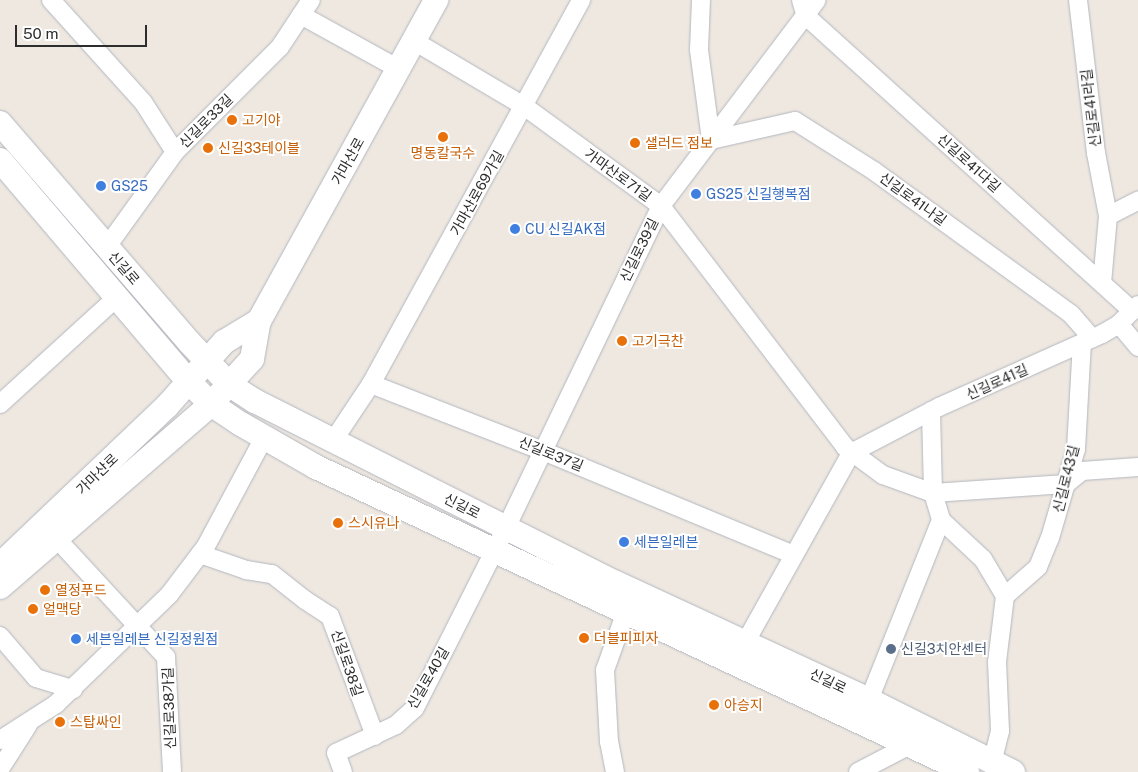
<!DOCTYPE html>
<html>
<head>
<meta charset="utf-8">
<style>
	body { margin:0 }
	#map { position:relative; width:1138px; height:772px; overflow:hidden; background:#eee8e0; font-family:"Public Sans","Noto Sans KR",sans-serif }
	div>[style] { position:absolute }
	.roads { filter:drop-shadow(0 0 1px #b3b6c0) drop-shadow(0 0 1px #b3b6c0) }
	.minor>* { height:18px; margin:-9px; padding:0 9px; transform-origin:9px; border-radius:9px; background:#fff }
	.secondary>* { height:24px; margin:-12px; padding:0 12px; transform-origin:12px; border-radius:12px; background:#fff }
	.dots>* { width:14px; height:14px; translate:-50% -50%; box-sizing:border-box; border:2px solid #fff; border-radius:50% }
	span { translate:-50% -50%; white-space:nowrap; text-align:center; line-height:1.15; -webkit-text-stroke:4px #fff; paint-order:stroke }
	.street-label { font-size:14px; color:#2d2d2d }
	.food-label { font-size:14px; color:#c56008 }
	.left { translate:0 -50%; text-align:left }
	.shop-label { font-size:14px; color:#366cbe }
	.service-label { font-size:14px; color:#4e5e75 }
	.scale { position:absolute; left:15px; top:25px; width:132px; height:22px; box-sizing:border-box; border:2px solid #2d2d2d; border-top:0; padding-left:6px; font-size:15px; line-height:18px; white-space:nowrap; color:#2d2d2d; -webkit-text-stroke:4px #fff; paint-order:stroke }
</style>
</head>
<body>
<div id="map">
	<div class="roads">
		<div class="minor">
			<div style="left:51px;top:0;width:137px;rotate:48deg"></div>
			<div style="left:143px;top:102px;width:59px;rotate:57.4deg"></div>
			<div style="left:701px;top:0;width:50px;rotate:92.3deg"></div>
			<div style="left:699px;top:50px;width:91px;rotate:82.4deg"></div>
			<div style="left:711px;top:140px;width:86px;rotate:-12.7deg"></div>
			<div style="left:795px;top:121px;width:93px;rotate:32.3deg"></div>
			<div style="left:874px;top:171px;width:243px;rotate:36deg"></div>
			<div style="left:1071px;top:314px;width:32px;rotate:49deg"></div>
			<div style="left:801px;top:0;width:17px;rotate:73deg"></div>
			<div style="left:806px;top:16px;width:440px;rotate:42.1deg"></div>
			<div style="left:1078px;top:0;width:154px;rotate:83.3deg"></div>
			<div style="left:1096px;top:153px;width:64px;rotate:79.2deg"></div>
			<div style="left:1108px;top:216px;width:67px;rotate:95.1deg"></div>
			<div style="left:301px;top:15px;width:112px;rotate:28.9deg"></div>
			<div style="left:414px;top:41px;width:128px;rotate:30.6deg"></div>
			<div style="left:524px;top:106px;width:170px;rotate:36.1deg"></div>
			<div style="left:661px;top:206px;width:303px;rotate:52.6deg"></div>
			<div style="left:845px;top:447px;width:47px;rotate:36.4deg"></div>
			<div style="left:883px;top:475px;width:53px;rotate:19.8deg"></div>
			<div style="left:933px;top:493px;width:133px;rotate:-3.9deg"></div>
			<div style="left:1066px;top:484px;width:21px;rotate:-39deg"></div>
			<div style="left:1082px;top:471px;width:56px;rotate:-4.1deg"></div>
			<div style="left:1108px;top:216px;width:34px;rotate:-27deg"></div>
			<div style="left:106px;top:248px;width:118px;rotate:-54.3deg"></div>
			<div style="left:175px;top:152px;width:148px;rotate:-45deg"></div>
			<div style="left:280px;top:47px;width:56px;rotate:-56.6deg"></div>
			<div style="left:1119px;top:324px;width:30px;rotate:50deg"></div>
			<div style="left:371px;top:384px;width:438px;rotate:-61.3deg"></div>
			<div style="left:0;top:404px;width:157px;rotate:-42.4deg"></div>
			<div style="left:931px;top:411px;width:82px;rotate:88.6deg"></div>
			<div style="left:933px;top:493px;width:28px;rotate:73deg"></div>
			<div style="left:941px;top:520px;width:57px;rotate:42.9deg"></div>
			<div style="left:983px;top:559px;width:43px;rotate:59.3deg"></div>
			<div style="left:1005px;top:596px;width:66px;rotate:96.9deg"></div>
			<div style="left:997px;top:662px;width:69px;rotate:87.5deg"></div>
			<div style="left:1000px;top:731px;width:33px;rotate:104deg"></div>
			<div style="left:333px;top:441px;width:69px;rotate:-56.3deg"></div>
			<div style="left:371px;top:384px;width:185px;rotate:21.3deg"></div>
			<div style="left:543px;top:451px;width:269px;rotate:22.5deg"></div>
			<div style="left:57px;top:539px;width:161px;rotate:47.3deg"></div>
			<div style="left:166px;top:657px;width:115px;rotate:87deg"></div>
			<div style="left:200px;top:554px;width:49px;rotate:19.2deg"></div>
			<div style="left:246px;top:570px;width:26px;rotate:9deg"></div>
			<div style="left:272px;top:574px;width:42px;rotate:38.2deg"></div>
			<div style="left:305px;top:600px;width:30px;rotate:33deg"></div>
			<div style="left:330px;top:616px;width:128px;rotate:69.4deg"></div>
			<div style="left:1005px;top:596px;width:44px;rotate:-41.3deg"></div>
			<div style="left:1038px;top:567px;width:31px;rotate:-68deg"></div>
			<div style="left:1050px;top:538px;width:93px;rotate:-73.7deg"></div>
			<div style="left:1076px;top:449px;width:106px;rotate:-86.8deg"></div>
			<div style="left:0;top:636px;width:55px;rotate:49.4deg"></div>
			<div style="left:36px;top:678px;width:39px;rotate:17deg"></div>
			<div style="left:745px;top:643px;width:218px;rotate:-60.8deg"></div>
			<div style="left:851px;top:453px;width:99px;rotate:-27.6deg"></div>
			<div style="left:939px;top:407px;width:179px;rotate:-24.1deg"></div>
			<div style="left:1102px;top:334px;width:20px;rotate:-30deg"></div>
			<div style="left:1119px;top:324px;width:27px;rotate:-45deg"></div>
			<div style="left:869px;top:700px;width:194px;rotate:-68.2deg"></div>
			<div style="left:0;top:740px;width:67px;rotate:-32.7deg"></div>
			<div style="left:56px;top:704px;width:157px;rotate:-44deg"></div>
			<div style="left:169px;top:595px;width:61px;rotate:-52.9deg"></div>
			<div style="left:206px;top:546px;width:123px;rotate:-61.8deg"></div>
			<div style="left:0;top:769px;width:52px;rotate:-57.5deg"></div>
			<div style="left:343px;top:772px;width:20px;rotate:-110deg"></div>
			<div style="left:336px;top:753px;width:66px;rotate:-25deg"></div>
			<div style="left:396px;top:725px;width:25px;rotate:-42deg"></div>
			<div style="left:415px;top:708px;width:202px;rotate:-63.2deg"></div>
			<div style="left:506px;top:528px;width:357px;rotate:-64.3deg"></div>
			<div style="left:661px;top:206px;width:258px;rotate:-52.9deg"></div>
			<div style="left:615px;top:772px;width:31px;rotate:-101deg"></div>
			<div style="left:609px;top:742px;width:72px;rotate:-93.2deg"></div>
			<div style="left:605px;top:670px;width:59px;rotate:-70.3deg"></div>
			<div style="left:858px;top:772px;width:59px;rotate:-27.4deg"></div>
		</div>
		<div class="secondary">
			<div style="left:0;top:123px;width:289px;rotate:49.2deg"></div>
			<div style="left:189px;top:342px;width:59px;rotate:46.4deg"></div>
			<div style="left:230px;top:385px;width:30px;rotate:33deg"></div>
			<div style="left:255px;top:401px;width:404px;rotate:26.8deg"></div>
			<div style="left:616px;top:583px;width:279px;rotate:24.8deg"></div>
			<div style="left:869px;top:700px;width:161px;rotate:26.6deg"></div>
			<div style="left:0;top:160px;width:292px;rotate:49.6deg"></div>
			<div style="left:189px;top:382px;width:31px;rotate:45deg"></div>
			<div style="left:211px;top:404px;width:36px;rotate:34deg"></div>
			<div style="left:241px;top:424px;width:86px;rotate:29.8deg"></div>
			<div style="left:316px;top:467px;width:719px;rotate:25.1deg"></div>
			<div style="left:0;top:565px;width:231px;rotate:-43.6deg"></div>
			<div style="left:167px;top:406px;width:86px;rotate:-48.3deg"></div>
			<div style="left:224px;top:342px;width:41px;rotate:-31deg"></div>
			<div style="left:0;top:587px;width:279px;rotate:-40.9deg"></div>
			<div style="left:211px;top:404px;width:61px;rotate:-47.7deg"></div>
			<div style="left:252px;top:359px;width:39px;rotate:-80deg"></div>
			<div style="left:259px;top:321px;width:367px;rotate:-61.1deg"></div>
		</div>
	</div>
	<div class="dots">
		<div style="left:232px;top:120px;background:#e8710a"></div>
		<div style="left:443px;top:137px;background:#e8710a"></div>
		<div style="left:635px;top:143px;background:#e8710a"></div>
		<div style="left:208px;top:148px;background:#e8710a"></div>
		<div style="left:101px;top:186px;background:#3f7fe0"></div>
		<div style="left:696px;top:194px;background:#3f7fe0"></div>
		<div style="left:515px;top:229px;background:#3f7fe0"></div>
		<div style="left:622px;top:341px;background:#e8710a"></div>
		<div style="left:338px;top:523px;background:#e8710a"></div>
		<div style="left:624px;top:542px;background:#3f7fe0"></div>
		<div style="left:45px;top:590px;background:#e8710a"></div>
		<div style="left:33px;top:609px;background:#e8710a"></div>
		<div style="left:584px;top:638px;background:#e8710a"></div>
		<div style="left:76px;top:639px;background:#3f7fe0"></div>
		<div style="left:891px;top:649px;background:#5c6f8a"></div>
		<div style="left:714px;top:705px;background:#e8710a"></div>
		<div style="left:60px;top:722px;background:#e8710a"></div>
	</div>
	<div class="street-label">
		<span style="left:1091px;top:108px;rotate:-97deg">신길로41라길</span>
		<span style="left:206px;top:121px;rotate:-45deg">신길로33길</span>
		<span style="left:348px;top:161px;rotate:-61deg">가마산로</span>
		<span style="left:969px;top:163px;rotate:42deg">신길로41다길</span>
		<span style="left:618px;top:175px;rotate:36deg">가마산로71길</span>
		<span style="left:477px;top:193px;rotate:-61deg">가마산로69가길</span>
		<span style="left:913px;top:199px;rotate:36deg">신길로41나길</span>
		<span style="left:639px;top:250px;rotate:-64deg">신길로39길</span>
		<span style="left:124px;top:268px;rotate:49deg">신길로</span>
		<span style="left:997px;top:382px;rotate:-24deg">신길로41길</span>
		<span style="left:551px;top:454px;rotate:22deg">신길로37길</span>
		<span style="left:97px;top:474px;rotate:-44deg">가마산로</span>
		<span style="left:1066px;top:479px;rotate:-76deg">신길로43길</span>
		<span style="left:462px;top:506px;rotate:27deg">신길로</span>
		<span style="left:347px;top:663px;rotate:71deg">신길로38길</span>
		<span style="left:428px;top:678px;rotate:-60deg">신길로40길</span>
		<span style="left:828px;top:681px;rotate:25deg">신길로</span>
		<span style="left:169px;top:708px;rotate:-92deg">신길로38가길</span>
	</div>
	<div class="food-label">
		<span class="left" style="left:242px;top:120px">고기야</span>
		<span class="left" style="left:645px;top:143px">샐러드 점보</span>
		<span class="left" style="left:218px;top:148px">신길33테이블</span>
		<span style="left:443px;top:153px">명동칼국수</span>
		<span class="left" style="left:632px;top:341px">고기극찬</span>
		<span class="left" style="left:348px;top:523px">스시유나</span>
		<span class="left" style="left:55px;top:590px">열정푸드</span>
		<span class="left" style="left:43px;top:609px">얼맥당</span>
		<span class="left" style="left:594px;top:638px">더블피피자</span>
		<span class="left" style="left:724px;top:705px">아승지</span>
		<span class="left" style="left:70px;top:722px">스탑싸인</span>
	</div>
	<div class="shop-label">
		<span class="left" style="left:111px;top:186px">GS25</span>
		<span class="left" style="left:706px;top:194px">GS25 신길행복점</span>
		<span class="left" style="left:525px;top:229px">CU 신길AK점</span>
		<span class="left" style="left:634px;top:542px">세븐일레븐</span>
		<span class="left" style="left:86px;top:639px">세븐일레븐 신길정원점</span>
	</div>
	<div class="service-label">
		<span class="left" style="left:901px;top:649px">신길3치안센터</span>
	</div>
	<div class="scale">50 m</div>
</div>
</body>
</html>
